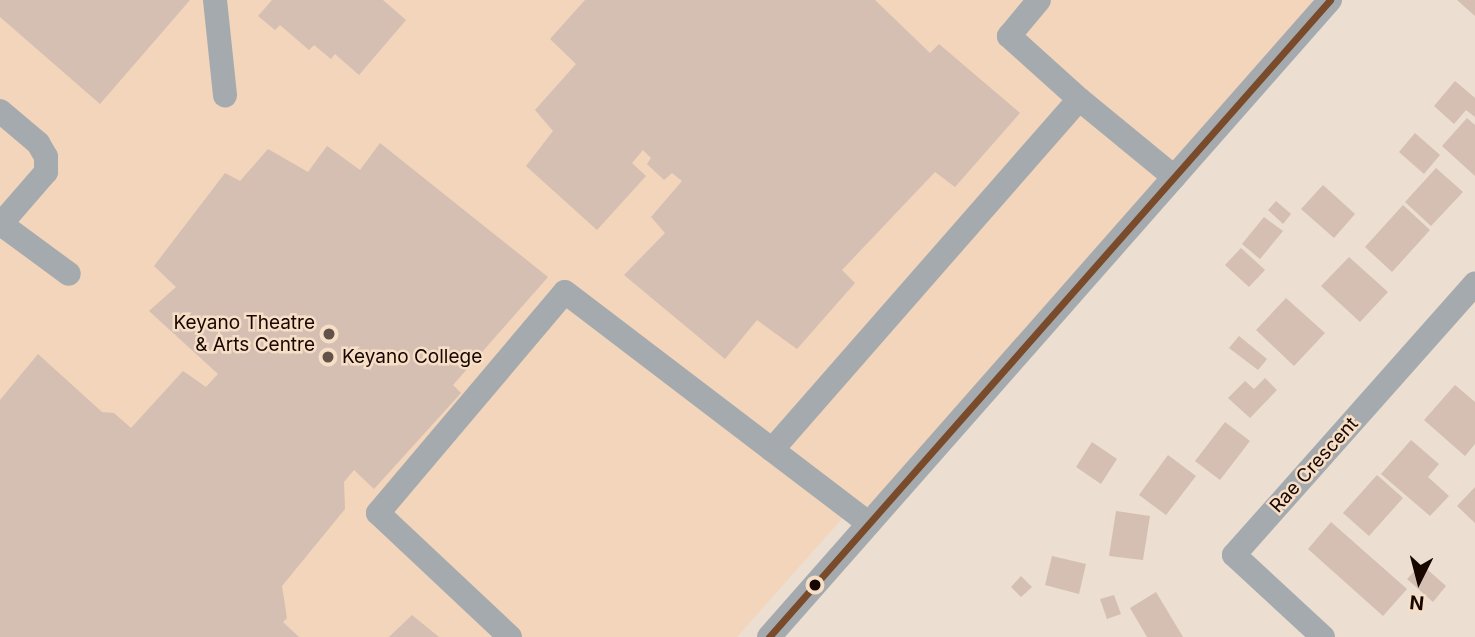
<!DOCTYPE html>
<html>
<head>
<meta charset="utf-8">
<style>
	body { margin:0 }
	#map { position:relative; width:1475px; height:637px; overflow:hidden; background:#ecded1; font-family:Inter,sans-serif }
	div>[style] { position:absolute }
	.built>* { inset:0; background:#f2d5ba }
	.building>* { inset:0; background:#d4bfb2 }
	.minor>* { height:24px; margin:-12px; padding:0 12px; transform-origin:12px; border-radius:12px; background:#a5aaae }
	.bus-1>* { height:7px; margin:-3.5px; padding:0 3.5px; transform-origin:3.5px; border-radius:3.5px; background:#7a4b2a }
	.dots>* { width:19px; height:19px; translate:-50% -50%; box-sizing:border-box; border:4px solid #f7dec6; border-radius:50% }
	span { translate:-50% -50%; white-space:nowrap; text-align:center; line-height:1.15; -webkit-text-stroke:5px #f7dec6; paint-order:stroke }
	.poi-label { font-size:19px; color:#170700 }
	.right { translate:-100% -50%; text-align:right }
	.left { translate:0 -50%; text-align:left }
	.street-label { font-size:19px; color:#170700 }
	.north { position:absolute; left:1384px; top:546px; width:70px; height:70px; -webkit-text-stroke:5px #f7dec6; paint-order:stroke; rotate:186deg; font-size:19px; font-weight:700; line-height:28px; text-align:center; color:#170700 }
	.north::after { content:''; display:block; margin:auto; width:24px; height:32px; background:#170700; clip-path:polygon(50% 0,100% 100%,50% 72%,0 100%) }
</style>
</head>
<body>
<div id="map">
	<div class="built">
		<div style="clip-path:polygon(0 0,1330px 0,869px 524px,542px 265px,847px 513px,737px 637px,0 637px)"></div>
	</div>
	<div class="building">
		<div style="clip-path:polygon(0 0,190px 0,100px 104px,0 17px)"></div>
		<div style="clip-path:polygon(272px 0,383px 0,406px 20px,359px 75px,335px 54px,331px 59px,314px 45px,309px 50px,280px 25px,275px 30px,258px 16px)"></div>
		<div style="clip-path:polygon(585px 0,875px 0,930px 53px,939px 44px,1020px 113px,955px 187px,935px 172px,842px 270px,855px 283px,797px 349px,757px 320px,725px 359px,624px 275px,665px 233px,651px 217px,682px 181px,672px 173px,664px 180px,647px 164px,651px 158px,643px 150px,632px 163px,646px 176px,597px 230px,526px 166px,553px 131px,535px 110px,576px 64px,550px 39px)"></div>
		<div style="clip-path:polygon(1457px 0,1475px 0,1475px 16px)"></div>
		<div style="clip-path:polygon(1455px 81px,1475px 98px,1475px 117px,1466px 110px,1454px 124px,1434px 106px)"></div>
		<div style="clip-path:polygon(1467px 118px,1475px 125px,1475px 176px,1442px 146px)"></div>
		<div style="clip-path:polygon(1415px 133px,1440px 155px,1424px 174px,1399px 152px)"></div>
		<div style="clip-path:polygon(380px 143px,548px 277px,453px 385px,461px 393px,374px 489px,354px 470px,344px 482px,345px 509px,282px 586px,287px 618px,283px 622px,299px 637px,0 637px,0 400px,38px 354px,102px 412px,114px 413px,131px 428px,183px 371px,206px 387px,218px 374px,149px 311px,176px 287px,154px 266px,225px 173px,240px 181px,268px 149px,308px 172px,327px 146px,360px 170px)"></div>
		<div style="clip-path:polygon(1436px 168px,1463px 192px,1431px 226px,1405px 202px)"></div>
		<div style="clip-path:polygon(1323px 185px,1355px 214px,1334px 238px,1301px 209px)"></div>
		<div style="clip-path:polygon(1276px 201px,1291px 214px,1283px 224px,1268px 210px)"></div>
		<div style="clip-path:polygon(1403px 205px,1430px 230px,1392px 272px,1365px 247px)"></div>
		<div style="clip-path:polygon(1264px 217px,1283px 231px,1260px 259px,1242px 244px)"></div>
		<div style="clip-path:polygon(1241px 248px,1265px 270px,1249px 287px,1225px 265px)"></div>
		<div style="clip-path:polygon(1349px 257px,1388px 292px,1360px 322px,1321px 286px)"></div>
		<div style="clip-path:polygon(1286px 298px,1325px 333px,1294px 366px,1256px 330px)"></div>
		<div style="clip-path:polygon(1239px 336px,1267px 359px,1258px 370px,1229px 348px)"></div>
		<div style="clip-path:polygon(1265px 378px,1277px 390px,1250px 418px,1228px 398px,1245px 381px,1254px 389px)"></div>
		<div style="clip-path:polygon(1455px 385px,1475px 402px,1475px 444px,1465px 456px,1424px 420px)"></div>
		<div style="clip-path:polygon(1225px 422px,1250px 441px,1220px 480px,1195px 461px)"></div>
		<div style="clip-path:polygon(1411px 440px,1439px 464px,1428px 477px,1449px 496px,1430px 516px,1381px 474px)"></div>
		<div style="clip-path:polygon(1092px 442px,1117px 459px,1101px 484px,1076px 467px)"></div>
		<div style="clip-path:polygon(1168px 455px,1196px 476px,1166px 515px,1139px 495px)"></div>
		<div style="clip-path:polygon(1377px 475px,1403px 498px,1369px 536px,1343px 513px)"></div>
		<div style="clip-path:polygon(1475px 487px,1475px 523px,1457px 506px)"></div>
		<div style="clip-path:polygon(1116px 511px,1150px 516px,1143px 560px,1109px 556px)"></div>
		<div style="clip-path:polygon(1331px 522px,1407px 589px,1383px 616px,1308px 549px)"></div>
		<div style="clip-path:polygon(1052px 556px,1086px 564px,1079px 594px,1045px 585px)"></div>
		<div style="clip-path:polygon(1421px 564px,1446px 586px,1433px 602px,1407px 579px)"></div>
		<div style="clip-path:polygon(1021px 576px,1032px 587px,1021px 597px,1011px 587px)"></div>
		<div style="clip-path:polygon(1156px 592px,1183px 637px,1147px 637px,1130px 608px)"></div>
		<div style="clip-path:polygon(1114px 595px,1121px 614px,1107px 619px,1100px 599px)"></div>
		<div style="clip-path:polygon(412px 615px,439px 637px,389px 637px)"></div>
	</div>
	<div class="minor">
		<div style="left:215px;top:0;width:96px;rotate:84deg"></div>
		<div style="left:1039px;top:0;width:47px;rotate:129.8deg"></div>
		<div style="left:1009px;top:36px;width:94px;rotate:42deg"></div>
		<div style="left:0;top:111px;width:50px;rotate:40.1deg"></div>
		<div style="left:38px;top:143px;width:16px;rotate:60deg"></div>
		<div style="left:46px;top:157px;width:15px;rotate:90deg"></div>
		<div style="left:46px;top:172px;width:70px;rotate:131deg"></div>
		<div style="left:1px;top:224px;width:84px;rotate:36.3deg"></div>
		<div style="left:772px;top:450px;width:466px;rotate:-48.8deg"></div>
		<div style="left:1079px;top:99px;width:123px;rotate:39.4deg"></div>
		<div style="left:510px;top:637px;width:181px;rotate:-136.8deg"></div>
		<div style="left:378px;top:513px;width:289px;rotate:-49.8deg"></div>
		<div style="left:565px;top:292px;width:382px;rotate:37.3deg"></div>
		<div style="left:769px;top:637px;width:849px;rotate:-48.63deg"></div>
		<div style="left:1323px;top:637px;width:121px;rotate:-137.3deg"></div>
		<div style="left:1234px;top:555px;width:363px;rotate:-48.4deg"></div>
	</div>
	<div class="bus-1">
		<div style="left:769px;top:637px;width:849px;rotate:-48.63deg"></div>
	</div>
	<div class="dots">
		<div style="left:329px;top:334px;background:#625249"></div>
		<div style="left:328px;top:357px;background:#625249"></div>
		<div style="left:815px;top:585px;background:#170700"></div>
	</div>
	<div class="poi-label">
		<span class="right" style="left:315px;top:334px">Keyano Theatre<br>&amp; Arts Centre</span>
		<span class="left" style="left:342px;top:357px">Keyano College</span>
	</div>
	<div class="street-label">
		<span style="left:1314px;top:465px;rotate:-48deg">Rae Crescent</span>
	</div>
	<div class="north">N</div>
</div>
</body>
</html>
